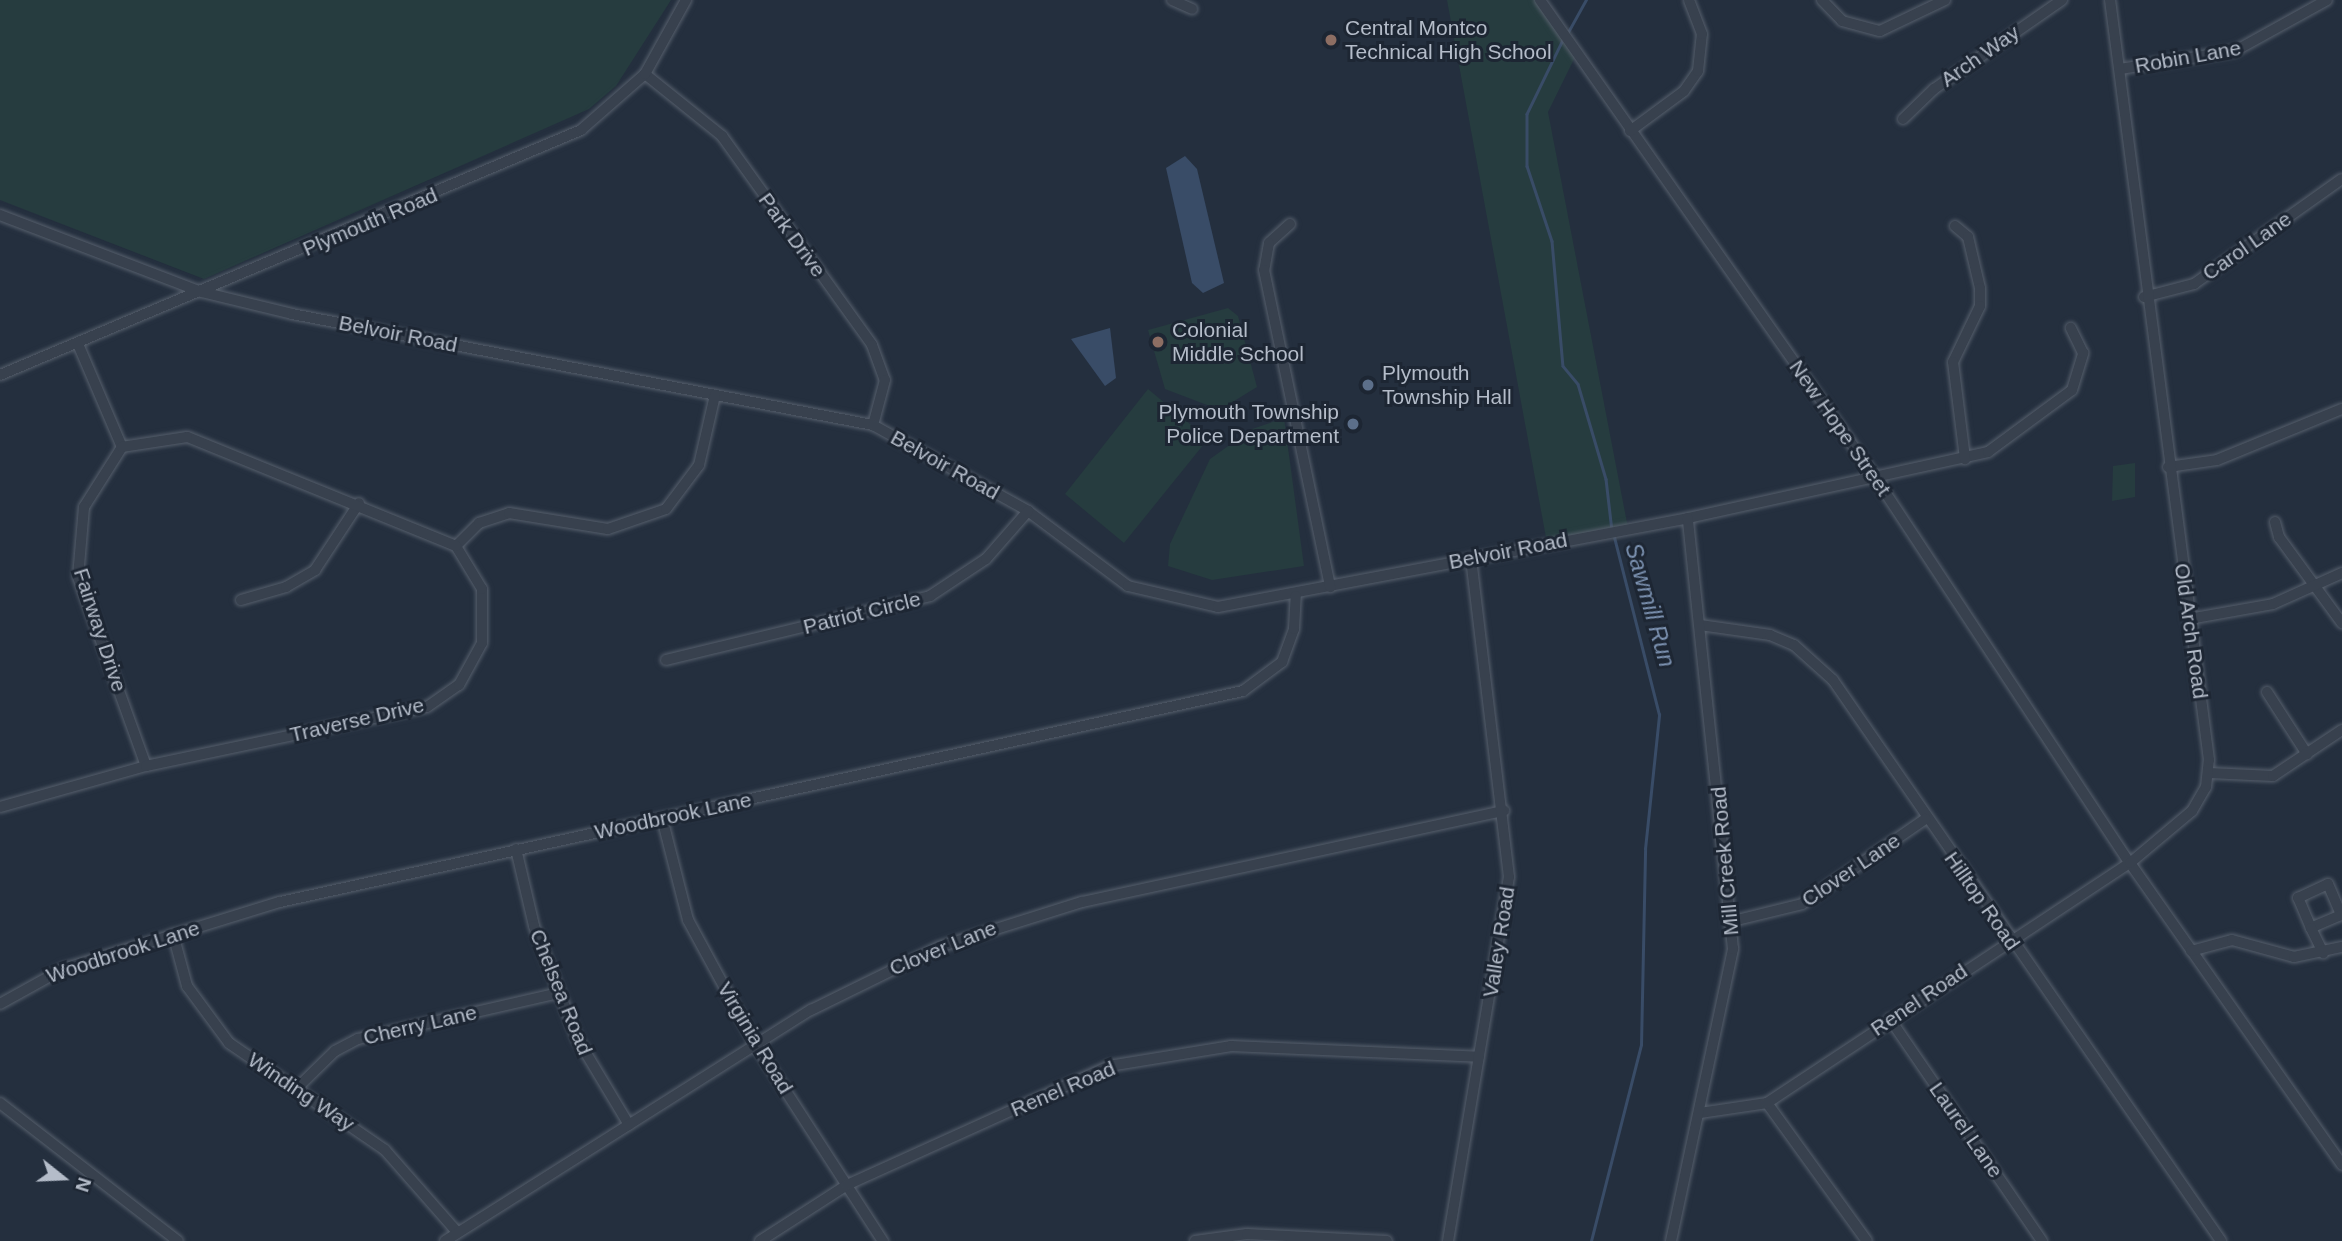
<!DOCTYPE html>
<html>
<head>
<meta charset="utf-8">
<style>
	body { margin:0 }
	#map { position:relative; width:2342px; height:1241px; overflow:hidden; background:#242f3e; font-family:Arial,sans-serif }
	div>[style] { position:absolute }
	.green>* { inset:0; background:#263c3f }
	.water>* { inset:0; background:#394c67 }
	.stream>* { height:2.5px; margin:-1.25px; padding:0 1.25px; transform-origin:1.25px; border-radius:1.25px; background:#394c67 }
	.roads { filter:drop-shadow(0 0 2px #565f6c) drop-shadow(0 0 2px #565f6c) }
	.minor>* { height:10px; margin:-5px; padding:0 5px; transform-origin:5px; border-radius:5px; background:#38414e }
	.dots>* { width:19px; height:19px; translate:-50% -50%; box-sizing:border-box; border:4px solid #1d2633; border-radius:50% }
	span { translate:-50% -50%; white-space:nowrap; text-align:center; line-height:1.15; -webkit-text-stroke:6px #1d2633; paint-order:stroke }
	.poi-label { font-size:21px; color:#b4bcc9 }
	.left { translate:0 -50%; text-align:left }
	.right { translate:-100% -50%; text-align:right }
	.street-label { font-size:21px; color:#b4bcc9 }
	.water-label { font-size:23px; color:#7c92b1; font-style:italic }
	.north { position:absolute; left:28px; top:1143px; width:70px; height:70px; -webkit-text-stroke:5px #1d2633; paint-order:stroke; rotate:108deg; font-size:19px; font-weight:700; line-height:28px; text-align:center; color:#b4bcc9 }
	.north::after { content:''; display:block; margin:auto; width:24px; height:32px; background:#b4bcc9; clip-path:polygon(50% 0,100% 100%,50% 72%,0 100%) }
</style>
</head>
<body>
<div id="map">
	<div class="green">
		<div style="clip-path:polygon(0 0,671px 0,616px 86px,589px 109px,204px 279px,0 200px)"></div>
		<div style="clip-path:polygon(1447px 0,1540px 0,1577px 53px,1548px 112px,1628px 528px,1547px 543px)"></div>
		<div style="clip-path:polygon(1228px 308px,1238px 316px,1257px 387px,1226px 406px,1207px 405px,1165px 389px,1148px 330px)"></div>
		<div style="clip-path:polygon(1148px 389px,1208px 439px,1124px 543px,1065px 494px)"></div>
		<div style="clip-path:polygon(1284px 418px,1304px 566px,1212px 580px,1168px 566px,1170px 544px,1210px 459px,1252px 429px)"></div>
		<div style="clip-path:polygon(2135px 463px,2135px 497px,2112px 501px,2113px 466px)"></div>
	</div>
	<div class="water">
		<div style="clip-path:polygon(1185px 156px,1197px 169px,1224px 283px,1203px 293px,1192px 283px,1166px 168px)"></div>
		<div style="clip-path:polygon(1110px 328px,1116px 378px,1105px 386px,1071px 339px)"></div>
	</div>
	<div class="stream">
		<div style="left:1567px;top:34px;width:39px;rotate:-61deg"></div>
		<div style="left:1563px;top:40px;width:82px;rotate:115.9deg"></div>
		<div style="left:1527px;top:114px;width:52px;rotate:90deg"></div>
		<div style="left:1527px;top:166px;width:79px;rotate:71.6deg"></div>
		<div style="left:1552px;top:241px;width:125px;rotate:85deg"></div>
		<div style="left:1563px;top:366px;width:23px;rotate:50deg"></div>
		<div style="left:1578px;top:384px;width:99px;rotate:73.6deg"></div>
		<div style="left:1606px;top:479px;width:52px;rotate:83.4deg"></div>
		<div style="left:1591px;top:1241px;width:202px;rotate:-75.7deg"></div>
		<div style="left:1641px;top:1045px;width:196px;rotate:-88.8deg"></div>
		<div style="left:1645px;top:849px;width:135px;rotate:-84deg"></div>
		<div style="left:1659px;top:715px;width:184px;rotate:-104.2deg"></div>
	</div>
	<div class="roads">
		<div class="minor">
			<div style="left:1172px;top:0;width:22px;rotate:24deg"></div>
			<div style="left:1540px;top:0;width:583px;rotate:54.92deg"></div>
			<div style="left:1875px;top:477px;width:463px;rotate:56.6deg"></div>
			<div style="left:2130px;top:863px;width:369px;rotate:54.9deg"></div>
			<div style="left:1822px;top:0;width:29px;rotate:46deg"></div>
			<div style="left:1842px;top:21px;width:39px;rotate:15deg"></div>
			<div style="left:1880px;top:31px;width:72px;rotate:-25.5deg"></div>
			<div style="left:2120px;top:69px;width:116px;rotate:-8.9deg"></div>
			<div style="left:2235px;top:51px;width:105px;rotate:-29deg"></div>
			<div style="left:645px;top:74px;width:99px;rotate:38.8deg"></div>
			<div style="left:722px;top:136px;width:257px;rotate:54.3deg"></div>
			<div style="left:872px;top:345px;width:37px;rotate:70deg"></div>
			<div style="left:885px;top:380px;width:47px;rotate:104.9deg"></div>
			<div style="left:1903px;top:119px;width:43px;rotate:-44.1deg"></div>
			<div style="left:1934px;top:89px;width:156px;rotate:-34.8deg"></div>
			<div style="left:1630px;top:131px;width:67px;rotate:-36.5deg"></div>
			<div style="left:1684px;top:91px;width:24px;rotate:-55deg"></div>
			<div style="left:1698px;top:71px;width:37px;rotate:-84deg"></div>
			<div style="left:1702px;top:34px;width:36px;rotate:-111deg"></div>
			<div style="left:0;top:215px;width:216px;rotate:20.9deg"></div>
			<div style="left:202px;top:292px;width:93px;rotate:13.7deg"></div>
			<div style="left:292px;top:314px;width:592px;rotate:10.82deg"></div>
			<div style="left:873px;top:425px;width:177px;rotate:29deg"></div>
			<div style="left:1028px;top:511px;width:125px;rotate:36.9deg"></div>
			<div style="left:1128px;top:586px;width:92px;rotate:13.1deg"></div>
			<div style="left:1218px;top:607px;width:478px;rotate:-10.7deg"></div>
			<div style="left:1688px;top:518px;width:307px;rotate:-12.4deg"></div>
			<div style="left:1988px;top:452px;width:104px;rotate:-36.4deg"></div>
			<div style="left:2072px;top:390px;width:39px;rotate:-73deg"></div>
			<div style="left:2083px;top:353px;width:28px;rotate:-116deg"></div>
			<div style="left:1290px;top:224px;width:28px;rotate:138deg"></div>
			<div style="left:1269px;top:243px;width:27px;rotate:100deg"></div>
			<div style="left:1264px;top:270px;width:324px;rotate:78.2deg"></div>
			<div style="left:1955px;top:226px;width:17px;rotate:40deg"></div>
			<div style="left:1968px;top:237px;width:52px;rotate:76.8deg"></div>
			<div style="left:1980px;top:288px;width:18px;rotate:90deg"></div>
			<div style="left:1980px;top:306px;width:62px;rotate:115.7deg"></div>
			<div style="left:1953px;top:362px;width:98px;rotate:82.9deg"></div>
			<div style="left:2144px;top:297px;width:52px;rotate:-14.6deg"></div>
			<div style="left:2194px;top:284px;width:181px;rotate:-35.4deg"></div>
			<div style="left:78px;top:344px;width:112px;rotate:66.9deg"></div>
			<div style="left:122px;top:447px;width:71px;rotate:122.3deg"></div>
			<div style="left:84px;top:507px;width:70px;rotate:94.9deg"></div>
			<div style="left:78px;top:577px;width:201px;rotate:70.2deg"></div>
			<div style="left:0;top:375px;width:631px;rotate:-22.86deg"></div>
			<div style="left:581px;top:130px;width:85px;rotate:-41.2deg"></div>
			<div style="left:645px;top:74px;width:85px;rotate:-61deg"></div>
			<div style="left:2168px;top:467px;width:49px;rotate:-8.1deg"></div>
			<div style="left:2217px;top:460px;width:135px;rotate:-22.2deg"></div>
			<div style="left:2275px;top:522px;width:16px;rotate:75deg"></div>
			<div style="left:2279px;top:537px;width:107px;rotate:53.8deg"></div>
			<div style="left:456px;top:546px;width:33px;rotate:-45deg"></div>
			<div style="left:479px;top:523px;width:32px;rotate:-18deg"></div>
			<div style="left:509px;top:513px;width:100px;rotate:9.2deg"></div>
			<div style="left:608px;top:529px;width:61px;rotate:-19deg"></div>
			<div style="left:666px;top:509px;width:55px;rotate:-53.1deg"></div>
			<div style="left:699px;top:465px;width:72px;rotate:-77.1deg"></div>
			<div style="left:241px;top:600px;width:47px;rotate:-16.1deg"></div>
			<div style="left:286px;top:587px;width:34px;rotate:-30deg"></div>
			<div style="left:315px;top:570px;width:80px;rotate:-56.7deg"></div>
			<div style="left:2189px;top:619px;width:85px;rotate:-10.1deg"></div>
			<div style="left:2273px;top:604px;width:76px;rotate:-24.2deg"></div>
			<div style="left:1700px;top:625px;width:71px;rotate:8.1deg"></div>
			<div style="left:1770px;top:635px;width:26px;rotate:23deg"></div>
			<div style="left:1794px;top:645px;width:52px;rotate:41.9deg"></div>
			<div style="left:1833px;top:680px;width:682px;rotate:55.33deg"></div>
			<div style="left:666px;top:660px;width:272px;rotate:-13.6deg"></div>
			<div style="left:930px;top:596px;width:67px;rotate:-33.5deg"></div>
			<div style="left:986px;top:559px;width:64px;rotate:-48.8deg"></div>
			<div style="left:2267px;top:692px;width:74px;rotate:57.2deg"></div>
			<div style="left:2209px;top:773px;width:64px;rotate:2.7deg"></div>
			<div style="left:2273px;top:776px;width:83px;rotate:-33.7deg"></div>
			<div style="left:0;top:807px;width:152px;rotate:-15.7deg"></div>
			<div style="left:146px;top:766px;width:287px;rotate:-11.9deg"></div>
			<div style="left:427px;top:707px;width:39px;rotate:-35deg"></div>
			<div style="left:459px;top:685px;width:48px;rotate:-61.3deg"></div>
			<div style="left:482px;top:643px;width:54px;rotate:-90deg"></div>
			<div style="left:482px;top:589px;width:50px;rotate:-121.2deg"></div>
			<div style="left:456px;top:546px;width:290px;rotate:-157.9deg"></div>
			<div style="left:187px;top:437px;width:66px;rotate:171.3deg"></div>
			<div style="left:662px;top:818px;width:105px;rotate:75.7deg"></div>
			<div style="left:688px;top:920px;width:142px;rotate:61.5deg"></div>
			<div style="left:756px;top:1045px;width:234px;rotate:57.1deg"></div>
			<div style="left:516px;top:849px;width:79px;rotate:76.8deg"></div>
			<div style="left:534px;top:926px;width:120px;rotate:69deg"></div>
			<div style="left:577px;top:1038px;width:101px;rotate:59.1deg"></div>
			<div style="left:2328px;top:884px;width:34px;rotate:67deg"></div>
			<div style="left:2341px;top:915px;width:33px;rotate:157deg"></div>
			<div style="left:2311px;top:928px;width:33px;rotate:-113deg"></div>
			<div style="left:2298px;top:898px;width:33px;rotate:-25deg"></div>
			<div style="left:1733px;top:921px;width:71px;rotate:-13.8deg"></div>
			<div style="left:1802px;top:904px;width:150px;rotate:-34.6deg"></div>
			<div style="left:2311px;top:928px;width:28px;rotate:64deg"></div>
			<div style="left:173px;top:934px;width:54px;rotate:74.9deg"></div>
			<div style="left:187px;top:986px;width:71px;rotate:53.6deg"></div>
			<div style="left:229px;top:1043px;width:189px;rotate:34.4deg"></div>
			<div style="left:385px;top:1150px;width:109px;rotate:48.7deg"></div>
			<div style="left:2191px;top:951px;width:42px;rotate:-15deg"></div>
			<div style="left:2232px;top:940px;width:64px;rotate:15.3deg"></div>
			<div style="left:2294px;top:957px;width:49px;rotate:-11.8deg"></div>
			<div style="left:0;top:1004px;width:72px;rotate:-29.1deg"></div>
			<div style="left:63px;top:969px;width:227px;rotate:-17.2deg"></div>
			<div style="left:280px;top:902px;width:986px;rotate:-12.36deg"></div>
			<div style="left:1243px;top:691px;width:49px;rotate:-36.6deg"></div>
			<div style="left:1282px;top:662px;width:35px;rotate:-70deg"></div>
			<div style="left:1294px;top:629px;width:33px;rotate:-87deg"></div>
			<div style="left:1890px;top:1019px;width:269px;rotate:55.6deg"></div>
			<div style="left:296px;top:1089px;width:54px;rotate:-44.3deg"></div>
			<div style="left:335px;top:1051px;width:26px;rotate:-28deg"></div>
			<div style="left:358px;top:1039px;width:206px;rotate:-12.9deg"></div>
			<div style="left:0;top:1103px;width:225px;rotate:37.8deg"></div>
			<div style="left:1767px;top:1103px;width:170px;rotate:54.1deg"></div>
			<div style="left:1700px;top:1113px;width:68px;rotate:-8.5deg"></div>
			<div style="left:1767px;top:1103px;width:435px;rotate:-33.5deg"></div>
			<div style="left:2130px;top:863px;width:81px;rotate:-40deg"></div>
			<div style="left:2192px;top:811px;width:28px;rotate:-60deg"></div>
			<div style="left:2206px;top:787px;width:27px;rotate:-84deg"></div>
			<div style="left:2209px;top:760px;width:766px;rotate:-97.42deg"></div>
			<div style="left:445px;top:1241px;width:433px;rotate:-32.3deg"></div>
			<div style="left:811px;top:1010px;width:143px;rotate:-26.2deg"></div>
			<div style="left:939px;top:947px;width:150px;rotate:-17.5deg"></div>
			<div style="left:1082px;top:902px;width:432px;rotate:-12.2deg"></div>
			<div style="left:760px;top:1241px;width:103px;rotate:-32.8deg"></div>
			<div style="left:847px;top:1185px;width:288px;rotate:-24.4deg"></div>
			<div style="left:1109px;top:1066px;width:124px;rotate:-9.3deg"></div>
			<div style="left:1231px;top:1046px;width:248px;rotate:2.5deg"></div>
			<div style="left:1195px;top:1241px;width:52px;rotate:-7.7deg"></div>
			<div style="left:1247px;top:1234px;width:140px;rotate:2.9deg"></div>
			<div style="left:1448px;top:1241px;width:369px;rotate:-80.5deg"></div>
			<div style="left:1509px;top:877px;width:321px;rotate:-96.8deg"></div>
			<div style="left:1671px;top:1241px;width:299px;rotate:-78deg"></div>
			<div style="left:1733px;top:949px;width:433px;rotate:-96deg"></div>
		</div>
	</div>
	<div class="dots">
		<div style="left:1331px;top:40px;background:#8d6e63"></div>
		<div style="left:1158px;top:342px;background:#8d6e63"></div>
		<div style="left:1368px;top:385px;background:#5c6f8a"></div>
		<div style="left:1353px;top:424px;background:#5c6f8a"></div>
	</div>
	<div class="poi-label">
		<span class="left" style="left:1345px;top:40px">Central Montco<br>Technical High School</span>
		<span class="left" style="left:1172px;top:342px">Colonial<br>Middle School</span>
		<span class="left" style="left:1382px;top:385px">Plymouth<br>Township Hall</span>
		<span class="right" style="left:1339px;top:424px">Plymouth Township<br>Police Department</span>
	</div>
	<div class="street-label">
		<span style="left:1980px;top:56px;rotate:-35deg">Arch Way</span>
		<span style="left:2188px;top:57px;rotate:-10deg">Robin Lane</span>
		<span style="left:370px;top:222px;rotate:-23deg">Plymouth Road</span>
		<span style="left:792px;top:235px;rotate:54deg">Park Drive</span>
		<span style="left:2247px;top:246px;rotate:-35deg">Carol Lane</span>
		<span style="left:398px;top:334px;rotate:11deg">Belvoir Road</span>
		<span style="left:1840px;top:428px;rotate:55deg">New Hope Street</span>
		<span style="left:945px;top:465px;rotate:29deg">Belvoir Road</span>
		<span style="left:1508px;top:551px;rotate:-11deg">Belvoir Road</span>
		<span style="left:862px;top:613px;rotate:-14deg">Patriot Circle</span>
		<span style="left:100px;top:630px;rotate:72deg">Fairway Drive</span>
		<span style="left:2191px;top:631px;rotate:82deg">Old Arch Road</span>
		<span style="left:357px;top:720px;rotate:-13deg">Traverse Drive</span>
		<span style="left:673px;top:816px;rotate:-12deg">Woodbrook Lane</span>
		<span style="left:1725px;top:861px;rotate:-95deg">Mill Creek Road</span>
		<span style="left:1851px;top:870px;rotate:-34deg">Clover Lane</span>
		<span style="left:1982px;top:901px;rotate:55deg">Hilltop Road</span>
		<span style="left:1499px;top:942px;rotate:-81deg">Valley Road</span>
		<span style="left:943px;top:948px;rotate:-22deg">Clover Lane</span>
		<span style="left:123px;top:952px;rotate:-18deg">Woodbrook Lane</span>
		<span style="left:561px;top:992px;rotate:68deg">Chelsea Road</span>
		<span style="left:1919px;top:1000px;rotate:-34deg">Renel Road</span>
		<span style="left:420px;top:1025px;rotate:-13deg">Cherry Lane</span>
		<span style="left:755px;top:1038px;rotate:59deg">Virginia Road</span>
		<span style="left:1063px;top:1089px;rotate:-23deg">Renel Road</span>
		<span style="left:301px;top:1092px;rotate:34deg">Winding Way</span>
		<span style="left:1966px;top:1130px;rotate:55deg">Laurel Lane</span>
	</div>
	<div class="water-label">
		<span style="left:1650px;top:605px;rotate:74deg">Sawmill Run</span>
	</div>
	<div class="north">N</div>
</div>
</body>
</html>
